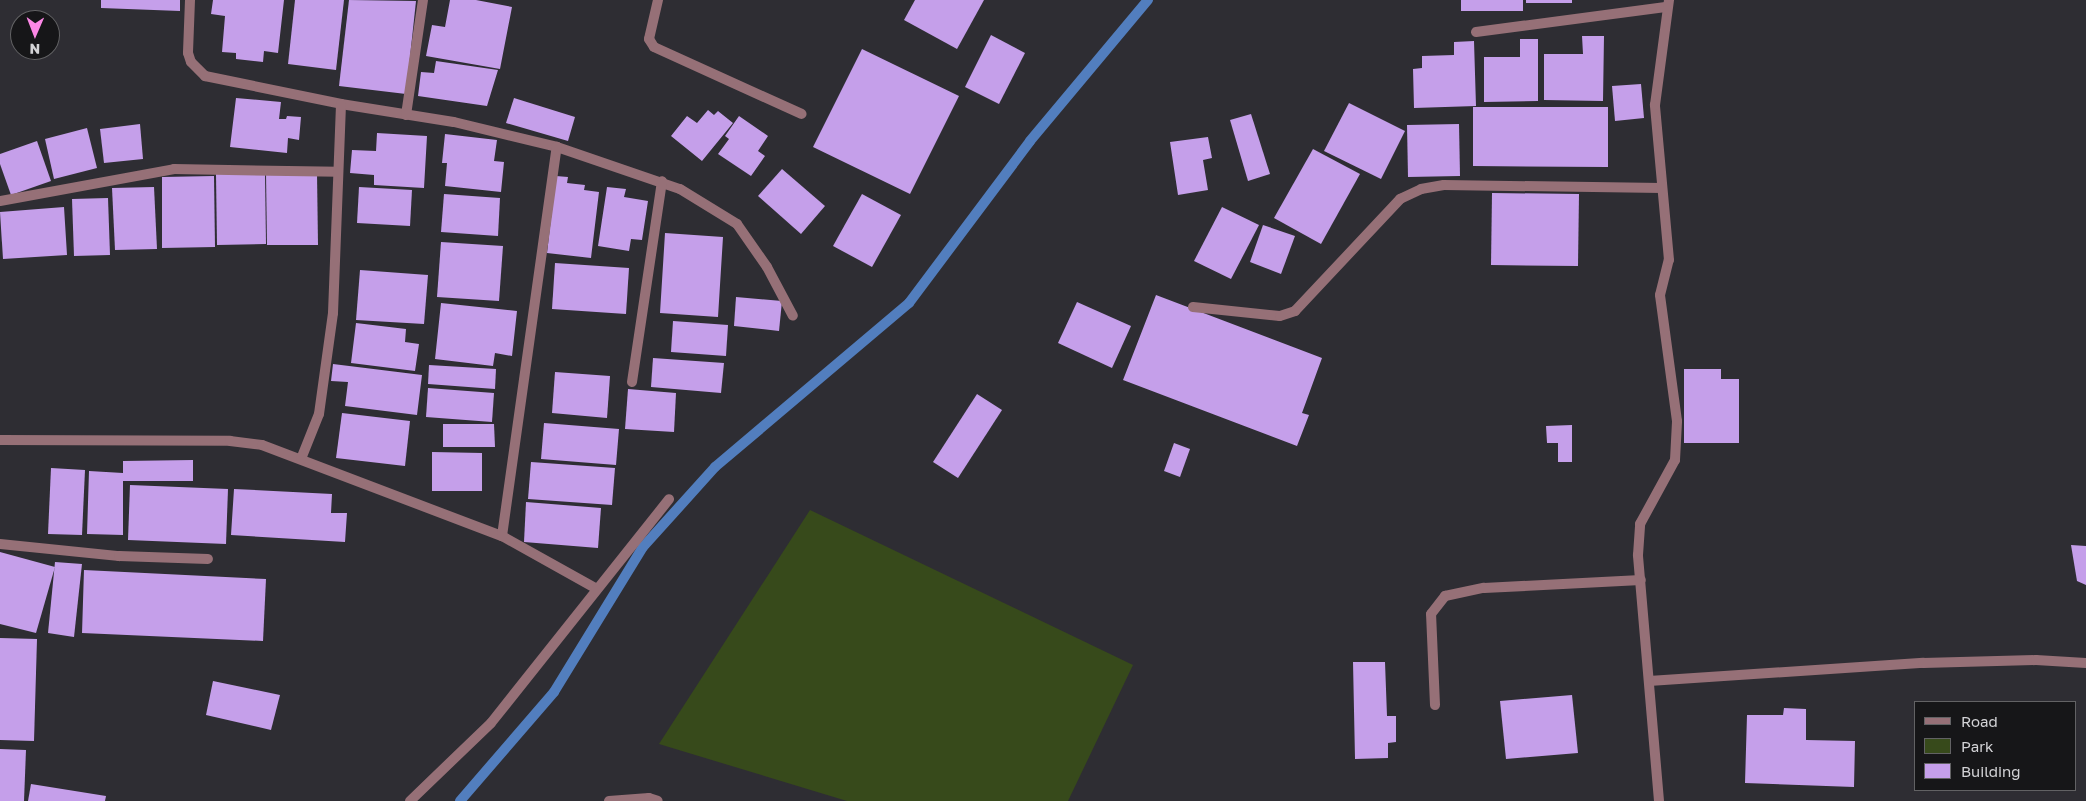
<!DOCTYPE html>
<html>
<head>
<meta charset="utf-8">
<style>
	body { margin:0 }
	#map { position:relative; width:2086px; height:801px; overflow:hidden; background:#2e2d33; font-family:"Golos Text",sans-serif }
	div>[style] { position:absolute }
	.green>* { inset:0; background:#374a1b }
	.stream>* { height:10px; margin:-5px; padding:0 5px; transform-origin:5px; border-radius:5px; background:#527ebe }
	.building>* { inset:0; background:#c59fea }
	.service>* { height:10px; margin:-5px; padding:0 5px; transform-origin:5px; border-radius:5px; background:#967077 }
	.minor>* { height:10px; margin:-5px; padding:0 5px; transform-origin:5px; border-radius:5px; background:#967077 }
	.tertiary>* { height:10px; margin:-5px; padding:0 5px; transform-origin:5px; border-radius:5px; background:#967077 }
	span { translate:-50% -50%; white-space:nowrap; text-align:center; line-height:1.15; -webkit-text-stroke:5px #161618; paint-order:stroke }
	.legend { position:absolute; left:1914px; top:701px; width:162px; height:90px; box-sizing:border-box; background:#161618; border:1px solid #626264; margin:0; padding:6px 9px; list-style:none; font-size:15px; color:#d3d3d6 }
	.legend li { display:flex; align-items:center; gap:10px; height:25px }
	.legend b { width:25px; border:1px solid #626264 }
	.north { position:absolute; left:10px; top:10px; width:50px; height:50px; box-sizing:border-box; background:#161618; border:1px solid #626264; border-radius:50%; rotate:181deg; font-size:14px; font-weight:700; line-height:20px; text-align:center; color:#d3d3d6 }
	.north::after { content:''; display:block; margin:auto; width:18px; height:22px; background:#fb87e5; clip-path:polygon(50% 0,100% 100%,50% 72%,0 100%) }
</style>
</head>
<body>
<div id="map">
	<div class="green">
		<div style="clip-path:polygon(810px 510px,1133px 665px,1068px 801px,847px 801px,659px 744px)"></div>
	</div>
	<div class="stream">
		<div style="left:460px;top:801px;width:144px;rotate:-49.2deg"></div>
		<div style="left:554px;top:692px;width:170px;rotate:-58.5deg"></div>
		<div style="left:643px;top:547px;width:108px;rotate:-48deg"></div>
		<div style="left:715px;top:467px;width:254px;rotate:-40.2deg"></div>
		<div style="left:909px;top:303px;width:202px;rotate:-53.2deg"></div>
		<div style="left:1030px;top:141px;width:184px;rotate:-50.1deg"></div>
	</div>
	<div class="building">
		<div style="clip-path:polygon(101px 0,180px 0,180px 11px,101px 8px)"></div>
		<div style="clip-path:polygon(213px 0,284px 0,278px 53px,264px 51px,263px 62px,236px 59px,236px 53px,222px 52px,225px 16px,211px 14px)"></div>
		<div style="clip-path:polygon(295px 0,344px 0,336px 70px,288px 64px)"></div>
		<div style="clip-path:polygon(349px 0,416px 1px,406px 94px,339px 86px)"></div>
		<div style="clip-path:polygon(450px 0,476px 0,512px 7px,500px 69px,426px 56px,432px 25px,445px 27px)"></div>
		<div style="clip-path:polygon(915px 0,984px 0,957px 49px,904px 20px)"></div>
		<div style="clip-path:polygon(1461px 0,1523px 0,1523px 11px,1461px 11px)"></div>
		<div style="clip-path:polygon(1526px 0,1572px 0,1572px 3px,1526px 3px)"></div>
		<div style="clip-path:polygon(991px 35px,1025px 53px,999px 104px,965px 87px)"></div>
		<div style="clip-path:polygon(1582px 36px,1604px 36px,1603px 101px,1544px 100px,1544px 54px,1583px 54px)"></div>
		<div style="clip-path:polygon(1520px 39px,1538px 39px,1538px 101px,1484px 102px,1484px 57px,1520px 57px)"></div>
		<div style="clip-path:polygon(1474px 41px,1476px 106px,1414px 108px,1413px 69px,1422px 68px,1422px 56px,1454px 55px,1454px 42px)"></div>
		<div style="clip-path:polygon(862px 49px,959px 96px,910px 194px,813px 147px)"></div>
		<div style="clip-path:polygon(436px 61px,498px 70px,487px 106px,418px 96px,421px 72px,434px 73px)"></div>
		<div style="clip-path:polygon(1641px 84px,1644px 118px,1615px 121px,1612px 86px)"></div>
		<div style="clip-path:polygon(236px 98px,281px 102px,279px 119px,286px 119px,287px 116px,301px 117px,299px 140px,288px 138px,287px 153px,230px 147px)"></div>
		<div style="clip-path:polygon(514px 98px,575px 117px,568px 141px,506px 123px)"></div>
		<div style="clip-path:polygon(1349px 103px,1405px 131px,1381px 179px,1324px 151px)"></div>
		<div style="clip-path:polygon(1473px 107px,1608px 107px,1608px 167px,1473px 166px)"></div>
		<div style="clip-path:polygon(708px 110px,714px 115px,718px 111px,733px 123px,702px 161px,671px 136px,687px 116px,697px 123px)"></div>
		<div style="clip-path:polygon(1251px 114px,1270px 174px,1248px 181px,1230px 120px)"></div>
		<div style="clip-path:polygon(739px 116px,768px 136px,758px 151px,765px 156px,751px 176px,718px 154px,729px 139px,725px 136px)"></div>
		<div style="clip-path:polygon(140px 124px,143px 159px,104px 163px,100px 129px)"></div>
		<div style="clip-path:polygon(1459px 124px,1460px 176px,1408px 177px,1407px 125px)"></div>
		<div style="clip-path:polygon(87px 128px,97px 168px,54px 179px,45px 139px)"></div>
		<div style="clip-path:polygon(377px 133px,427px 136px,424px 188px,374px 185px,374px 175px,350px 173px,352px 150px,376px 151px)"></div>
		<div style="clip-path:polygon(445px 134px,497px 140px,494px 161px,504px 162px,501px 192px,445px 186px,447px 163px,442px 163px)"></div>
		<div style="clip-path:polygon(1208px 137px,1212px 158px,1203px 160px,1208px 190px,1178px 195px,1170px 142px)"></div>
		<div style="clip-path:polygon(37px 141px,51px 181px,11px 195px,0 164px,0 154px)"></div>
		<div style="clip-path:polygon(1313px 149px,1360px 174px,1321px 244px,1274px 218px)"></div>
		<div style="clip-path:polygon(782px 169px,825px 206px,801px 234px,758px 196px)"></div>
		<div style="clip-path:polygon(265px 173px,266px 244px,217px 245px,216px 174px)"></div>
		<div style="clip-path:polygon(266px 173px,317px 173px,318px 245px,267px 245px)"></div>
		<div style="clip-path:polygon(214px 176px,215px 247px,162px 248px,162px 177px)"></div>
		<div style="clip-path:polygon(556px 176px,568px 177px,567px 183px,585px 185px,584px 190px,599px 192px,591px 258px,547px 253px)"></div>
		<div style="clip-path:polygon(154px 187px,157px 249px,115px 250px,112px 188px)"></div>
		<div style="clip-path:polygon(359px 187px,412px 190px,410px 226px,357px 223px)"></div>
		<div style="clip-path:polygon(607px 187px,626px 189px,624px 197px,648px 201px,642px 240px,631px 239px,629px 251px,598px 246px)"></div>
		<div style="clip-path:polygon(1492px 193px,1579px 194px,1578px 266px,1491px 265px)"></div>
		<div style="clip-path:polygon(444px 194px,500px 198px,498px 236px,441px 232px)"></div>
		<div style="clip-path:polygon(862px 194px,901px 215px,872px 267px,833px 246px)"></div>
		<div style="clip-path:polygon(108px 198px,110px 255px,74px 256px,72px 199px)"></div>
		<div style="clip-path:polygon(64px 207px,67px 255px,3px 259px,0 212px)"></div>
		<div style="clip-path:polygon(1222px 207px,1259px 225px,1231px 279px,1194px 261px)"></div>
		<div style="clip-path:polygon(1263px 225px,1295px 236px,1281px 274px,1250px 262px)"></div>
		<div style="clip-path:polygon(665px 233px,723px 237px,718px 317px,660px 313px)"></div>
		<div style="clip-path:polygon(441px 242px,503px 246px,499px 301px,437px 297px)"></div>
		<div style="clip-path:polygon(555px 263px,629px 268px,626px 314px,552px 309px)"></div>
		<div style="clip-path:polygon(360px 270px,428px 275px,424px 324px,356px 320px)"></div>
		<div style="clip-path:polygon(1156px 295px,1322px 358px,1302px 413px,1309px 415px,1297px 446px,1123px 380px)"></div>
		<div style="clip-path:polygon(736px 297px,782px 301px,779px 331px,734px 326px)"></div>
		<div style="clip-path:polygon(1077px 302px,1131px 326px,1112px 368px,1058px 343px)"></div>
		<div style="clip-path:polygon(441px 303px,517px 311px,512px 356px,495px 353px,493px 366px,435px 359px)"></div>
		<div style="clip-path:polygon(673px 321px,728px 325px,726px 356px,671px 352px)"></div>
		<div style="clip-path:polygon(356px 323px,406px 329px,405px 342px,419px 344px,415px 371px,351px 363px)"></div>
		<div style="clip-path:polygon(653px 358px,724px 363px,721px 393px,651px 387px)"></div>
		<div style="clip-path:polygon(333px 364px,422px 375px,417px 415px,345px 406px,348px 382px,331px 381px)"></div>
		<div style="clip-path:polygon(429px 365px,496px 369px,495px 389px,428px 384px)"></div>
		<div style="clip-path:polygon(1684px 369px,1721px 369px,1721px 379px,1739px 379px,1739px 443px,1684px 443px)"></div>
		<div style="clip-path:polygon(555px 372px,610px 376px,607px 418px,552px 413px)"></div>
		<div style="clip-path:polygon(428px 388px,494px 393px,492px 422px,426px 417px)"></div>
		<div style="clip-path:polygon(628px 389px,676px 393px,674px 432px,625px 429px)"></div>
		<div style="clip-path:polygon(977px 394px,1002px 410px,958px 478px,933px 462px)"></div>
		<div style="clip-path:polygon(342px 413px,410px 421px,405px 466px,336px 458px)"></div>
		<div style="clip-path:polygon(544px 423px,619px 429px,616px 465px,541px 459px)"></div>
		<div style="clip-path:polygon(443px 424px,494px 424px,495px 447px,443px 447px)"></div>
		<div style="clip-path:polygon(1572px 425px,1572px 462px,1558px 462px,1558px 443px,1547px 443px,1546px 426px)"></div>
		<div style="clip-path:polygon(1174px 443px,1190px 449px,1180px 477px,1164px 471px)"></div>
		<div style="clip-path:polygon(432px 452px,482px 453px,482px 491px,432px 491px)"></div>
		<div style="clip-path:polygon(193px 460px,193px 481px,123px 481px,123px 535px,87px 534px,89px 471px,123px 473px,123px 461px)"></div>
		<div style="clip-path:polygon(531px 462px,615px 468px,612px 505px,528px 499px)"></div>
		<div style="clip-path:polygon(51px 468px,85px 470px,82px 535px,48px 534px)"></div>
		<div style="clip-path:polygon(130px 485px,228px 489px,226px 544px,128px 540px)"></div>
		<div style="clip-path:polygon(234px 489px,332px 494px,331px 513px,347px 513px,345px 542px,231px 535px)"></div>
		<div style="clip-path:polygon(526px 502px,601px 508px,598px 548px,524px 542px)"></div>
		<div style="clip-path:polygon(2071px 545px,2086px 546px,2086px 585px,2077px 581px)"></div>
		<div style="clip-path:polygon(0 552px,55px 567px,36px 633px,0 624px)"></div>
		<div style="clip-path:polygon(55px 562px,82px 564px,74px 637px,48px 633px)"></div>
		<div style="clip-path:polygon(84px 570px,266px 579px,263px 641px,82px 633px)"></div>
		<div style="clip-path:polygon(0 638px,37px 639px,34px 741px,0 740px)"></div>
		<div style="clip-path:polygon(1353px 662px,1385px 662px,1387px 716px,1396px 716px,1396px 742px,1388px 743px,1388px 758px,1355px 759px)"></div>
		<div style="clip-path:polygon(213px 681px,280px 695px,271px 730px,206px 715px)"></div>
		<div style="clip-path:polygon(1572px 695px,1578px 753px,1506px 759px,1500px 701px)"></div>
		<div style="clip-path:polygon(1784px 708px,1806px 709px,1806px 740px,1855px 741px,1854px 787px,1745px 783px,1747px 715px,1783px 715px)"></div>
		<div style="clip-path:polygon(0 749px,26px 750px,24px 801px,0 801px)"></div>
		<div style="clip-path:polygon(31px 784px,106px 796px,105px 801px,28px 801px)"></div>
	</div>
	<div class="service">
		<div style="left:658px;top:0;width:40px;rotate:103deg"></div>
		<div style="left:649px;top:39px;width:9px;rotate:58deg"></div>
		<div style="left:654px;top:47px;width:162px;rotate:24.4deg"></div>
	</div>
	<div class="minor">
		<div style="left:190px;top:0;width:53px;rotate:92.2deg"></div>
		<div style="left:188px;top:53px;width:9px;rotate:72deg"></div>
		<div style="left:191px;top:62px;width:20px;rotate:45deg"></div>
		<div style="left:205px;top:76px;width:139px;rotate:11.6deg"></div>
		<div style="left:341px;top:104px;width:114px;rotate:9.1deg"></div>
		<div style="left:454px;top:122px;width:106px;rotate:13.6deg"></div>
		<div style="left:557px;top:147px;width:130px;rotate:18.9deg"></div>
		<div style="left:680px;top:189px;width:67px;rotate:31.6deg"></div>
		<div style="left:737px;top:224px;width:52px;rotate:55.1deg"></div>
		<div style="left:767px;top:267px;width:55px;rotate:62deg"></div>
		<div style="left:1476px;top:32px;width:193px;rotate:-7.5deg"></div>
		<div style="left:406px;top:115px;width:116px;rotate:-81.6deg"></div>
		<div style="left:0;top:201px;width:177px;rotate:-10.4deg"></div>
		<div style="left:174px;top:169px;width:164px;rotate:1deg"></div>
		<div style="left:1193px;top:307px;width:87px;rotate:5.9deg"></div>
		<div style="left:1280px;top:316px;width:16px;rotate:-18deg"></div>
		<div style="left:1295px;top:311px;width:154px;rotate:-46.8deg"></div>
		<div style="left:1400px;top:199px;width:23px;rotate:-25deg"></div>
		<div style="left:1421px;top:189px;width:23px;rotate:-10deg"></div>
		<div style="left:1444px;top:185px;width:218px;rotate:0.8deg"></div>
		<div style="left:632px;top:382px;width:203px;rotate:-81.5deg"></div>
		<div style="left:0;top:440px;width:230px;rotate:0.2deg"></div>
		<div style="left:230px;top:441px;width:32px;rotate:7deg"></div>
		<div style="left:262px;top:445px;width:257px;rotate:20.8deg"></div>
		<div style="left:502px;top:536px;width:107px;rotate:29.2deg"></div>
		<div style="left:301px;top:459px;width:48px;rotate:-68.2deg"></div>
		<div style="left:319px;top:414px;width:102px;rotate:-82.1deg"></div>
		<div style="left:333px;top:313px;width:209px;rotate:-87.8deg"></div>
		<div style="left:502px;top:536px;width:393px;rotate:-82deg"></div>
		<div style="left:0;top:544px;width:120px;rotate:5.8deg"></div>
		<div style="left:119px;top:556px;width:89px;rotate:1.9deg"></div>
		<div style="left:1649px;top:681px;width:275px;rotate:-3.8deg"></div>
		<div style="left:1923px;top:663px;width:113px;rotate:-1.5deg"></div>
		<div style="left:2036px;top:660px;width:50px;rotate:3.4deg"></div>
		<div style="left:1435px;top:705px;width:91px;rotate:-92.5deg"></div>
		<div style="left:1431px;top:614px;width:23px;rotate:-52deg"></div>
		<div style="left:1445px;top:596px;width:40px;rotate:-12deg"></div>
		<div style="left:1484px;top:588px;width:157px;rotate:-2.9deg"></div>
		<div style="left:410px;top:801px;width:112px;rotate:-43.9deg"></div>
		<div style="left:491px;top:723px;width:286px;rotate:-51.5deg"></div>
		<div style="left:609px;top:801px;width:40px;rotate:-4.3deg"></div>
		<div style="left:649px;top:798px;width:9px;rotate:18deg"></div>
	</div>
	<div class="tertiary">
		<div style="left:1659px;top:801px;width:247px;rotate:-94.9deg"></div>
		<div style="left:1638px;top:555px;width:31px;rotate:-86deg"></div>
		<div style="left:1640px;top:524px;width:73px;rotate:-61.3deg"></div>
		<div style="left:1675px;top:460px;width:39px;rotate:-87deg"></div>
		<div style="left:1677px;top:421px;width:127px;rotate:-97.7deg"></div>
		<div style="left:1660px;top:295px;width:36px;rotate:-76deg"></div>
		<div style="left:1669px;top:260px;width:156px;rotate:-95.2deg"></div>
		<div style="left:1655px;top:105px;width:106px;rotate:-82.4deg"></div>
	</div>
	<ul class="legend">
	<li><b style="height:6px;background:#967077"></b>Road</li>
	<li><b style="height:14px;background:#374a1b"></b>Park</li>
	<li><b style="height:14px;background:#c59fea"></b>Building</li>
	</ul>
	<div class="north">N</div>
</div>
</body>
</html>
